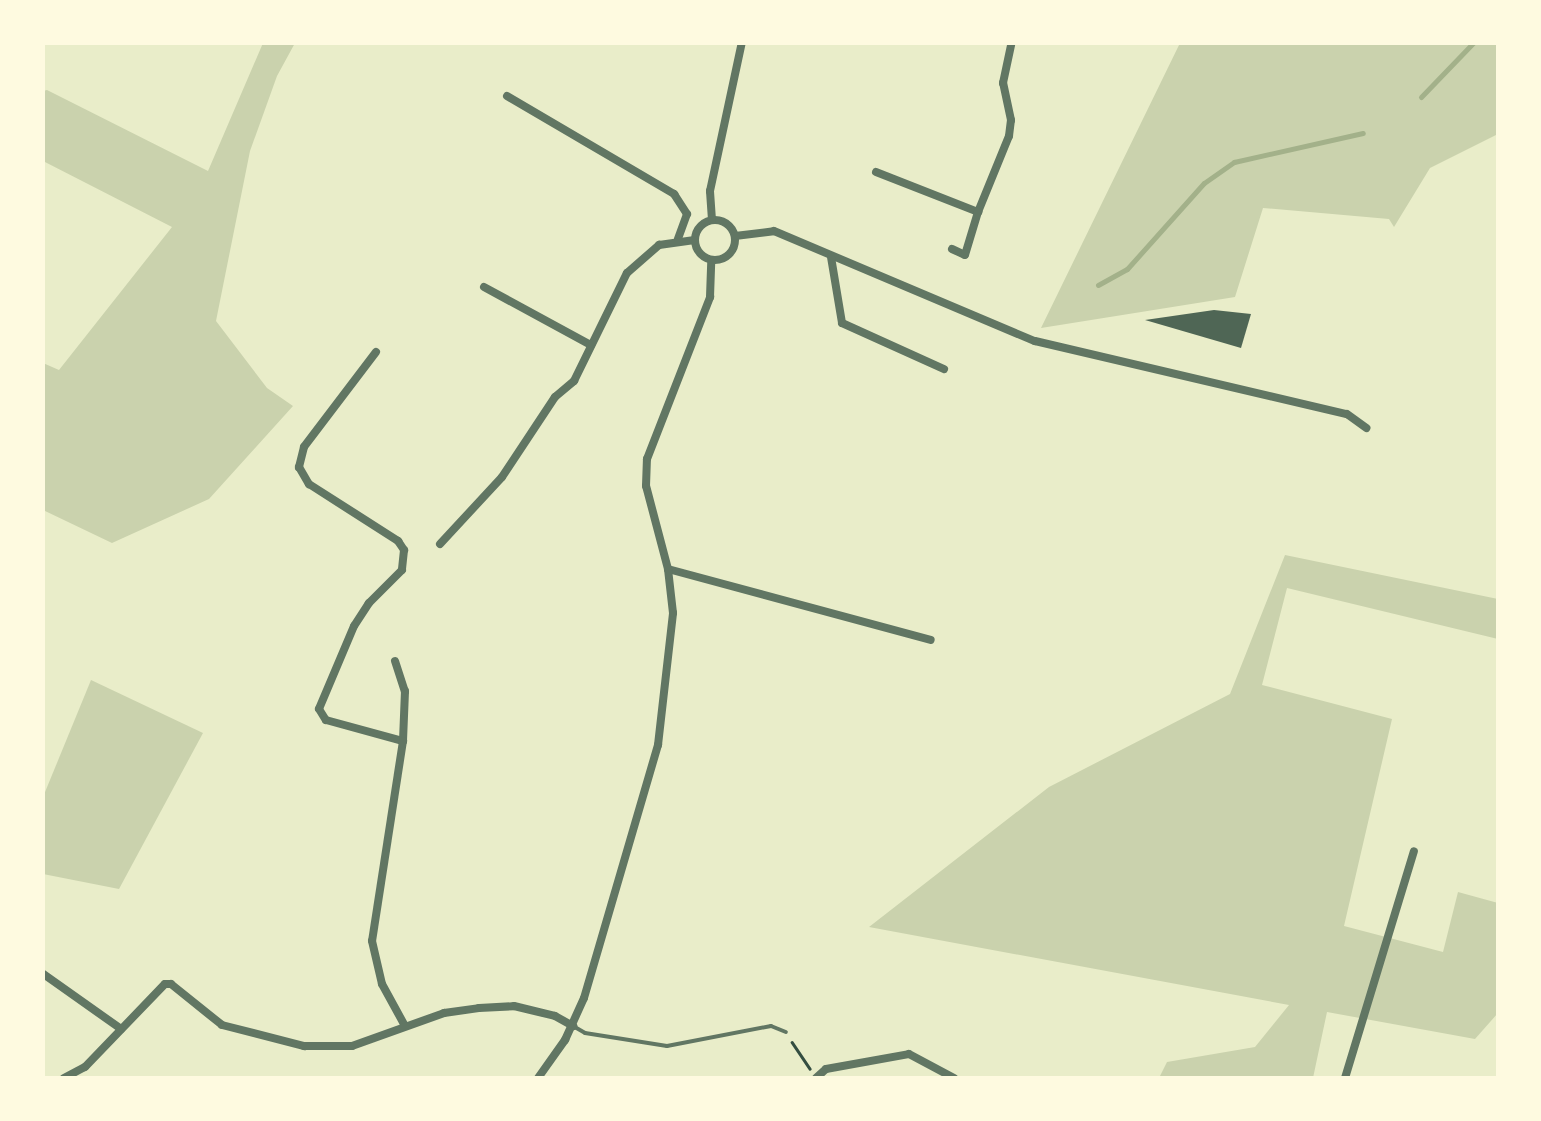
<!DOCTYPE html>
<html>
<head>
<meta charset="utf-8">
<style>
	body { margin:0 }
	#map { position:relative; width:1541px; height:1121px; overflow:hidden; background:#e9edc9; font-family:Signika,sans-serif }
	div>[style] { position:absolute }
	.green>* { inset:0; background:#cad2ad }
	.stream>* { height:5px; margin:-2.5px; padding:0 2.5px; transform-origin:2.5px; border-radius:2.5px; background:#a3b18a }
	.building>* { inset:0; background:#4f6655 }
	.path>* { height:2.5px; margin:-1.25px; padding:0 1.25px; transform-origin:1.25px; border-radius:1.25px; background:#344e41 }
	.service>* { height:4px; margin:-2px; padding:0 2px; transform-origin:2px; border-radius:2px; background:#617663 }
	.minor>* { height:8px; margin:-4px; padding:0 4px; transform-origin:4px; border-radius:4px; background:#617663 }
	.minor>.ring { margin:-4px; padding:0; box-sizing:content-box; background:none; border:8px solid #617663; border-radius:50% }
	span { translate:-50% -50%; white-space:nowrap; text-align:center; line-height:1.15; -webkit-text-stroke:8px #fefae0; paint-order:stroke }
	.frame { position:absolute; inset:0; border:45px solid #fefae0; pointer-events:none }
</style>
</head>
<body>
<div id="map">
	<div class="green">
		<div style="clip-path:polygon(263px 43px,295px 43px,277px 76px,250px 151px,216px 321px,267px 388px,293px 406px,209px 499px,112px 543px,43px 510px,43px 363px,59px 370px,172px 227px,43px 161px,43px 91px,47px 90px,208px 171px)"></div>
		<div style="clip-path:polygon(1180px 43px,1498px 43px,1498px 134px,1430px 168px,1394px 227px,1389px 219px,1263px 208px,1235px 297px,1041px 328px)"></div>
		<div style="clip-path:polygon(1285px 555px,1498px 599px,1498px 639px,1287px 588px,1262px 685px,1392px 719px,1344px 926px,1443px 952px,1458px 892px,1498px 903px,1498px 1013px,1475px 1039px,1327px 1012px,1313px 1078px,1159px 1078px,1167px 1062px,1255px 1047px,1289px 1005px,869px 927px,1049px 787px,1230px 694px)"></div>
		<div style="clip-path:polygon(91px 680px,203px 733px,119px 889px,43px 874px,43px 797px)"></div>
	</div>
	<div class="stream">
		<div style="left:1421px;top:97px;width:76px;rotate:-46.1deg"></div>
		<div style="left:1098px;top:285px;width:33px;rotate:-29deg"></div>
		<div style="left:1127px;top:269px;width:115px;rotate:-48.2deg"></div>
		<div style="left:1204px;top:183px;width:37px;rotate:-35deg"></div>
		<div style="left:1234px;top:162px;width:132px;rotate:-12.7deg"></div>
	</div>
	<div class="building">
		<div style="clip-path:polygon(1214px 310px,1251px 314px,1241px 348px,1145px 320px)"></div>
	</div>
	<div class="path">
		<div style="left:792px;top:1042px;width:32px;rotate:56deg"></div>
	</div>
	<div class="service">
		<div style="left:573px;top:1026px;width:14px;rotate:30deg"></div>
		<div style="left:585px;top:1033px;width:83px;rotate:9deg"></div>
		<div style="left:667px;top:1046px;width:106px;rotate:-10.9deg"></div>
		<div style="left:771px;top:1026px;width:16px;rotate:22deg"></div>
	</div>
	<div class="minor">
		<div style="left:507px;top:96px;width:194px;rotate:30.4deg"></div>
		<div style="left:674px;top:194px;width:24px;rotate:57deg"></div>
		<div style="left:687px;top:214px;width:27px;rotate:110deg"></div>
		<div style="left:876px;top:172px;width:110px;rotate:21.4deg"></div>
		<div style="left:978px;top:212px;width:82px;rotate:-67.8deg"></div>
		<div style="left:1009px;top:136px;width:16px;rotate:-83deg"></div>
		<div style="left:1011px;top:120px;width:38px;rotate:-102deg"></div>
		<div style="left:1003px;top:83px;width:40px;rotate:-78deg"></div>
		<div class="ring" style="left:695px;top:220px;width:32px;height:32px"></div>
		<div style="left:712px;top:220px;width:29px;rotate:-94deg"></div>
		<div style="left:710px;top:191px;width:152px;rotate:-77.9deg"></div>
		<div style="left:735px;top:236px;width:39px;rotate:-7deg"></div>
		<div style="left:774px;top:231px;width:283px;rotate:22.9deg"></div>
		<div style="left:1035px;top:341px;width:320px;rotate:13.2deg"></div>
		<div style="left:1347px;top:414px;width:24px;rotate:36deg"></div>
		<div style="left:952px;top:249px;width:14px;rotate:25deg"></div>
		<div style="left:965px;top:255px;width:45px;rotate:-73.2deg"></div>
		<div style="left:831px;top:257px;width:67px;rotate:80.5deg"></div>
		<div style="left:842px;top:323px;width:112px;rotate:24.3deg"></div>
		<div style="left:484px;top:287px;width:122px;rotate:28.5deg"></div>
		<div style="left:376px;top:352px;width:119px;rotate:127.2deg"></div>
		<div style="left:304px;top:447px;width:21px;rotate:104deg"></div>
		<div style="left:299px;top:467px;width:20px;rotate:60deg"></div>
		<div style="left:309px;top:484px;width:106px;rotate:32.6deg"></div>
		<div style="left:398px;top:541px;width:11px;rotate:56deg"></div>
		<div style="left:404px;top:550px;width:20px;rotate:96deg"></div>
		<div style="left:402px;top:570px;width:47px;rotate:135deg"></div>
		<div style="left:369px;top:603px;width:27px;rotate:123deg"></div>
		<div style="left:354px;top:626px;width:90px;rotate:112.9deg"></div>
		<div style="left:319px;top:709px;width:13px;rotate:58deg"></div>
		<div style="left:326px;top:720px;width:80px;rotate:15.3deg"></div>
		<div style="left:440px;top:544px;width:91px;rotate:-47.2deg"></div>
		<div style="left:502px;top:477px;width:96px;rotate:-56.5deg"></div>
		<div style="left:555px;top:397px;width:25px;rotate:-40deg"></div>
		<div style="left:574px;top:381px;width:120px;rotate:-63.9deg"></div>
		<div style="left:627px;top:273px;width:43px;rotate:-41.2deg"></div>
		<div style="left:659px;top:245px;width:36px;rotate:-8deg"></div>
		<div style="left:668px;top:569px;width:272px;rotate:15.1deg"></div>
		<div style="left:395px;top:661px;width:32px;rotate:72deg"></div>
		<div style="left:405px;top:691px;width:50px;rotate:92.3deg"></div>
		<div style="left:403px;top:741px;width:202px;rotate:98.8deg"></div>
		<div style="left:372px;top:941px;width:44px;rotate:76.9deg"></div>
		<div style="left:382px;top:984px;width:48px;rotate:61.3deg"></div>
		<div style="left:42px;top:973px;width:97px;rotate:35.3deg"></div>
		<div style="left:64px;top:1078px;width:24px;rotate:-28deg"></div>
		<div style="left:85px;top:1067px;width:115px;rotate:-46.1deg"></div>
		<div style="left:165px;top:984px;width:6px"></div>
		<div style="left:171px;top:984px;width:65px;rotate:38.8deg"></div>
		<div style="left:222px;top:1025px;width:85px;rotate:14.4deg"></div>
		<div style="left:304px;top:1046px;width:48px"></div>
		<div style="left:352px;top:1046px;width:98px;rotate:-19.7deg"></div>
		<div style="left:444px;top:1013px;width:35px;rotate:-8deg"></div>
		<div style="left:479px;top:1008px;width:35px;rotate:-3deg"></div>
		<div style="left:514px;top:1006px;width:42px;rotate:13.7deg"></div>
		<div style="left:555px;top:1016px;width:21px;rotate:29deg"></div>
		<div style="left:538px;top:1078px;width:47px;rotate:-54.6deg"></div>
		<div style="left:565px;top:1040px;width:46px;rotate:-65.7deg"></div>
		<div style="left:584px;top:998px;width:264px;rotate:-73.7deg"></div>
		<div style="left:658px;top:745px;width:133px;rotate:-83.5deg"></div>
		<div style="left:673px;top:613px;width:44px;rotate:-96.5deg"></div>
		<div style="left:668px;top:569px;width:86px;rotate:-104.8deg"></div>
		<div style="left:646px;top:486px;width:27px;rotate:-88deg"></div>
		<div style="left:647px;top:459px;width:174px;rotate:-68.7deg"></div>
		<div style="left:710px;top:297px;width:37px;rotate:-88deg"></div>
		<div style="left:816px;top:1078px;width:13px;rotate:-42deg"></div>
		<div style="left:826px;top:1069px;width:84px;rotate:-10.2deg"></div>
		<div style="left:909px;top:1054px;width:51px;rotate:28.1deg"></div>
		<div style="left:1345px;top:1078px;width:237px;rotate:-73.1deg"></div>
	</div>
	<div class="frame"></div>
</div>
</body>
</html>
